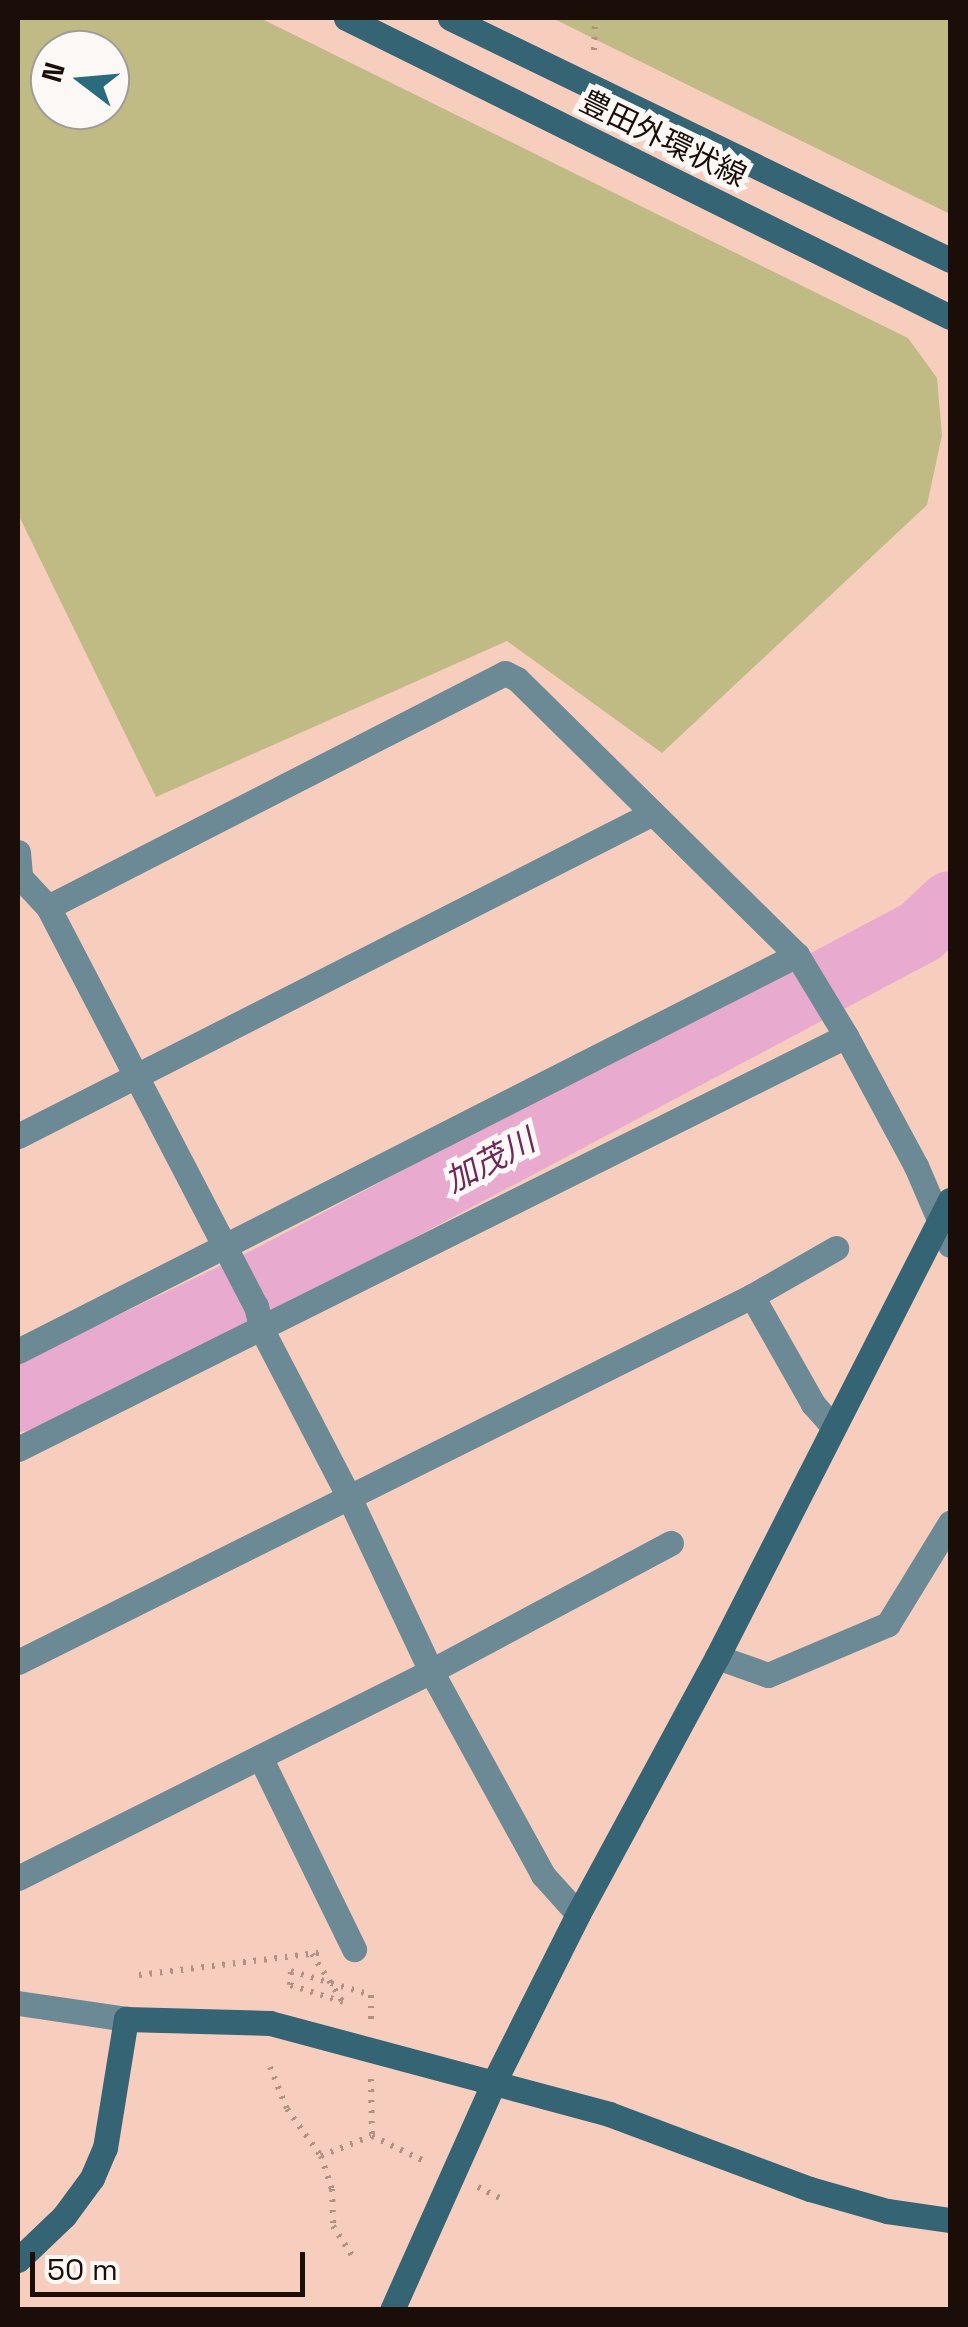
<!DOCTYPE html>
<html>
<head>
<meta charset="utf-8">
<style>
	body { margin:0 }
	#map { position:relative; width:968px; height:2327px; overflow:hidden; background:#f7cebe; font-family:"Space Grotesk","Noto Sans JP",sans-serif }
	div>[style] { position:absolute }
	.green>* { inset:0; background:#c0bb85 }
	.river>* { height:65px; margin:-32.5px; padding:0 32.5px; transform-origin:32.5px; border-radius:32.5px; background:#e8abcf }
	.path>* { height:6px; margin-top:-3px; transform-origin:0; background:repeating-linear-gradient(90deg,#b19184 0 2.5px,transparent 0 10.5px) }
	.street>* { height:25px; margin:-12.5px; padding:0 12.5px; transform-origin:12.5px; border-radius:12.5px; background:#6c8a95 }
	.secondary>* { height:25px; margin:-12.5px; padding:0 12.5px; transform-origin:12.5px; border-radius:12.5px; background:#356475 }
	span { translate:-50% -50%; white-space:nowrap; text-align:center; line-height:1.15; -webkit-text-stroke:10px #fcf8f6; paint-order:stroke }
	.street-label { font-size:30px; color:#1b0e08 }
	.water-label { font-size:32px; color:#6f2958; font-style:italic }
	.frame { position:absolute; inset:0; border:20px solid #1b0e08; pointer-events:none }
	.north { position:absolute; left:30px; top:30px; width:100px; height:100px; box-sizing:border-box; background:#fcf8f6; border:2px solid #a29a97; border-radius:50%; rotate:286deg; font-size:28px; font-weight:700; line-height:40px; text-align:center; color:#1b0e08 }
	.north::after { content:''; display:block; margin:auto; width:35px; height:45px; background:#2b6b80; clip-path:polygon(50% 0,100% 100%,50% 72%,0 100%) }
	.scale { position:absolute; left:30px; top:2252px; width:275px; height:45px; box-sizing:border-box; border:5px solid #1b0e08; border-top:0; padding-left:12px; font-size:30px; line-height:35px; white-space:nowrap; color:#1b0e08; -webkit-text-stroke:8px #fcf8f6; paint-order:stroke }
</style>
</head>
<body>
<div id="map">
	<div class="green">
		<div style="clip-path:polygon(evenodd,18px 18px,260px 18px,908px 338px,937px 378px,942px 435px,927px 505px,662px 753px,507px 641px,156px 797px,18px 514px,18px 18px,50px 50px,110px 50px,110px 110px,50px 110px,50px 50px)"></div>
		<div style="clip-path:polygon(552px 18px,950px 18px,950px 214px)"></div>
	</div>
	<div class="river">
		<div style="left:18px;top:1399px;width:280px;rotate:-25.8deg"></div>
		<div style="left:270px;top:1277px;width:736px;rotate:-28.03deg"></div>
		<div style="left:920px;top:931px;width:41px;rotate:-43deg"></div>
	</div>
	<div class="path">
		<div style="left:594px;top:50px;width:32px;rotate:-88deg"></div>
		<div style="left:312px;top:1954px;width:56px;rotate:57.4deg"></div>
		<div style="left:139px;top:1975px;width:188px;rotate:-7deg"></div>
		<div style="left:343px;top:2002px;width:56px;rotate:-162.2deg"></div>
		<div style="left:290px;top:1985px;width:14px;rotate:-86deg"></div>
		<div style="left:291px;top:1971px;width:84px;rotate:16.7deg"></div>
		<div style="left:371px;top:1995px;width:26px;rotate:90deg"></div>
		<div style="left:270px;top:2067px;width:45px;rotate:68deg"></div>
		<div style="left:287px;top:2109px;width:58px;rotate:54.1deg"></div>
		<div style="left:321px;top:2156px;width:35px;rotate:72deg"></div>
		<div style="left:332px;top:2189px;width:37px;rotate:88deg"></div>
		<div style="left:333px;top:2226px;width:40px;rotate:57.1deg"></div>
		<div style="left:371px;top:2079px;width:57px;rotate:89deg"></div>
		<div style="left:372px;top:2136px;width:60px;rotate:25.7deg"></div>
		<div style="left:321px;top:2156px;width:54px;rotate:-21.8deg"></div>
		<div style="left:478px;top:2187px;width:29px;rotate:27deg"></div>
	</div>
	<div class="street">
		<div style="left:18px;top:852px;width:25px;rotate:85deg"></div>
		<div style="left:20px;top:877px;width:41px;rotate:47deg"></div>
		<div style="left:48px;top:907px;width:450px;rotate:62.5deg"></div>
		<div style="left:256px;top:1306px;width:25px;rotate:76deg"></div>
		<div style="left:262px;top:1330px;width:186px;rotate:62.5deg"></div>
		<div style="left:348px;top:1495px;width:195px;rotate:64.8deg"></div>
		<div style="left:431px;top:1671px;width:233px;rotate:61.2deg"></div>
		<div style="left:543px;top:1875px;width:52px;rotate:48.1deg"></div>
		<div style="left:48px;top:907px;width:513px;rotate:-27.11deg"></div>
		<div style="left:505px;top:673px;width:13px;rotate:27deg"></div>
		<div style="left:517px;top:679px;width:393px;rotate:44.6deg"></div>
		<div style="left:797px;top:955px;width:95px;rotate:58.8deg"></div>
		<div style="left:846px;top:1036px;width:148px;rotate:61.7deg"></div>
		<div style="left:916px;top:1166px;width:86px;rotate:66.7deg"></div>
		<div style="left:18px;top:1136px;width:712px;rotate:-26.96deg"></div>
		<div style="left:752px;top:1296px;width:124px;rotate:60.5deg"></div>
		<div style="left:813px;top:1404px;width:28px;rotate:48deg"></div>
		<div style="left:18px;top:1351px;width:874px;rotate:-26.95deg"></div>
		<div style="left:18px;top:1449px;width:925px;rotate:-26.51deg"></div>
		<div style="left:717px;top:1657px;width:54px;rotate:19.4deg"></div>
		<div style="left:768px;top:1675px;width:130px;rotate:-23deg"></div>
		<div style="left:888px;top:1624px;width:119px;rotate:-58.5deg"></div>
		<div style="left:18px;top:1662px;width:820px;rotate:-26.5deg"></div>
		<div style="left:752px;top:1296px;width:97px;rotate:-29.7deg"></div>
		<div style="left:260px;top:1757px;width:214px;rotate:63.9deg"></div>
		<div style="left:18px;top:1878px;width:462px;rotate:-26.6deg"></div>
		<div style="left:431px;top:1671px;width:272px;rotate:-28.1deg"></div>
		<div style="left:18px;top:2003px;width:109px;rotate:8.4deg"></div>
	</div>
	<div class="secondary">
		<div style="left:346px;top:18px;width:674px;rotate:26.34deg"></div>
		<div style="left:450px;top:18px;width:555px;rotate:25.83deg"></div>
		<div style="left:18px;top:2260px;width:64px;rotate:-43.7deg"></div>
		<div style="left:64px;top:2216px;width:47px;rotate:-53.6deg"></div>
		<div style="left:92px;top:2178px;width:33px;rotate:-67deg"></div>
		<div style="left:105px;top:2148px;width:131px;rotate:-80.8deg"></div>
		<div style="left:126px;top:2019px;width:144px;rotate:1.6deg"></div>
		<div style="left:270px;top:2023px;width:351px;rotate:15deg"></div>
		<div style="left:609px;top:2114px;width:215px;rotate:20.5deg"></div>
		<div style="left:810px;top:2189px;width:80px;rotate:15.9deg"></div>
		<div style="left:887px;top:2211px;width:64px;rotate:8.1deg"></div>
		<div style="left:392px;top:2310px;width:250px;rotate:-65.9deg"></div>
		<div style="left:494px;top:2082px;width:188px;rotate:-63.4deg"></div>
		<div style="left:578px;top:1914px;width:292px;rotate:-61.6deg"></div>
		<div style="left:717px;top:1657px;width:513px;rotate:-62.99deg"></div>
	</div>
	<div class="street-label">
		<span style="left:663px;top:139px;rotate:26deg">豊田外環状線</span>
	</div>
	<div class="water-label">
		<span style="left:490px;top:1161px;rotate:-28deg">加茂川</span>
	</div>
	<div class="frame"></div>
	<div class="north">N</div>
	<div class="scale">50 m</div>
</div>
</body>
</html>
